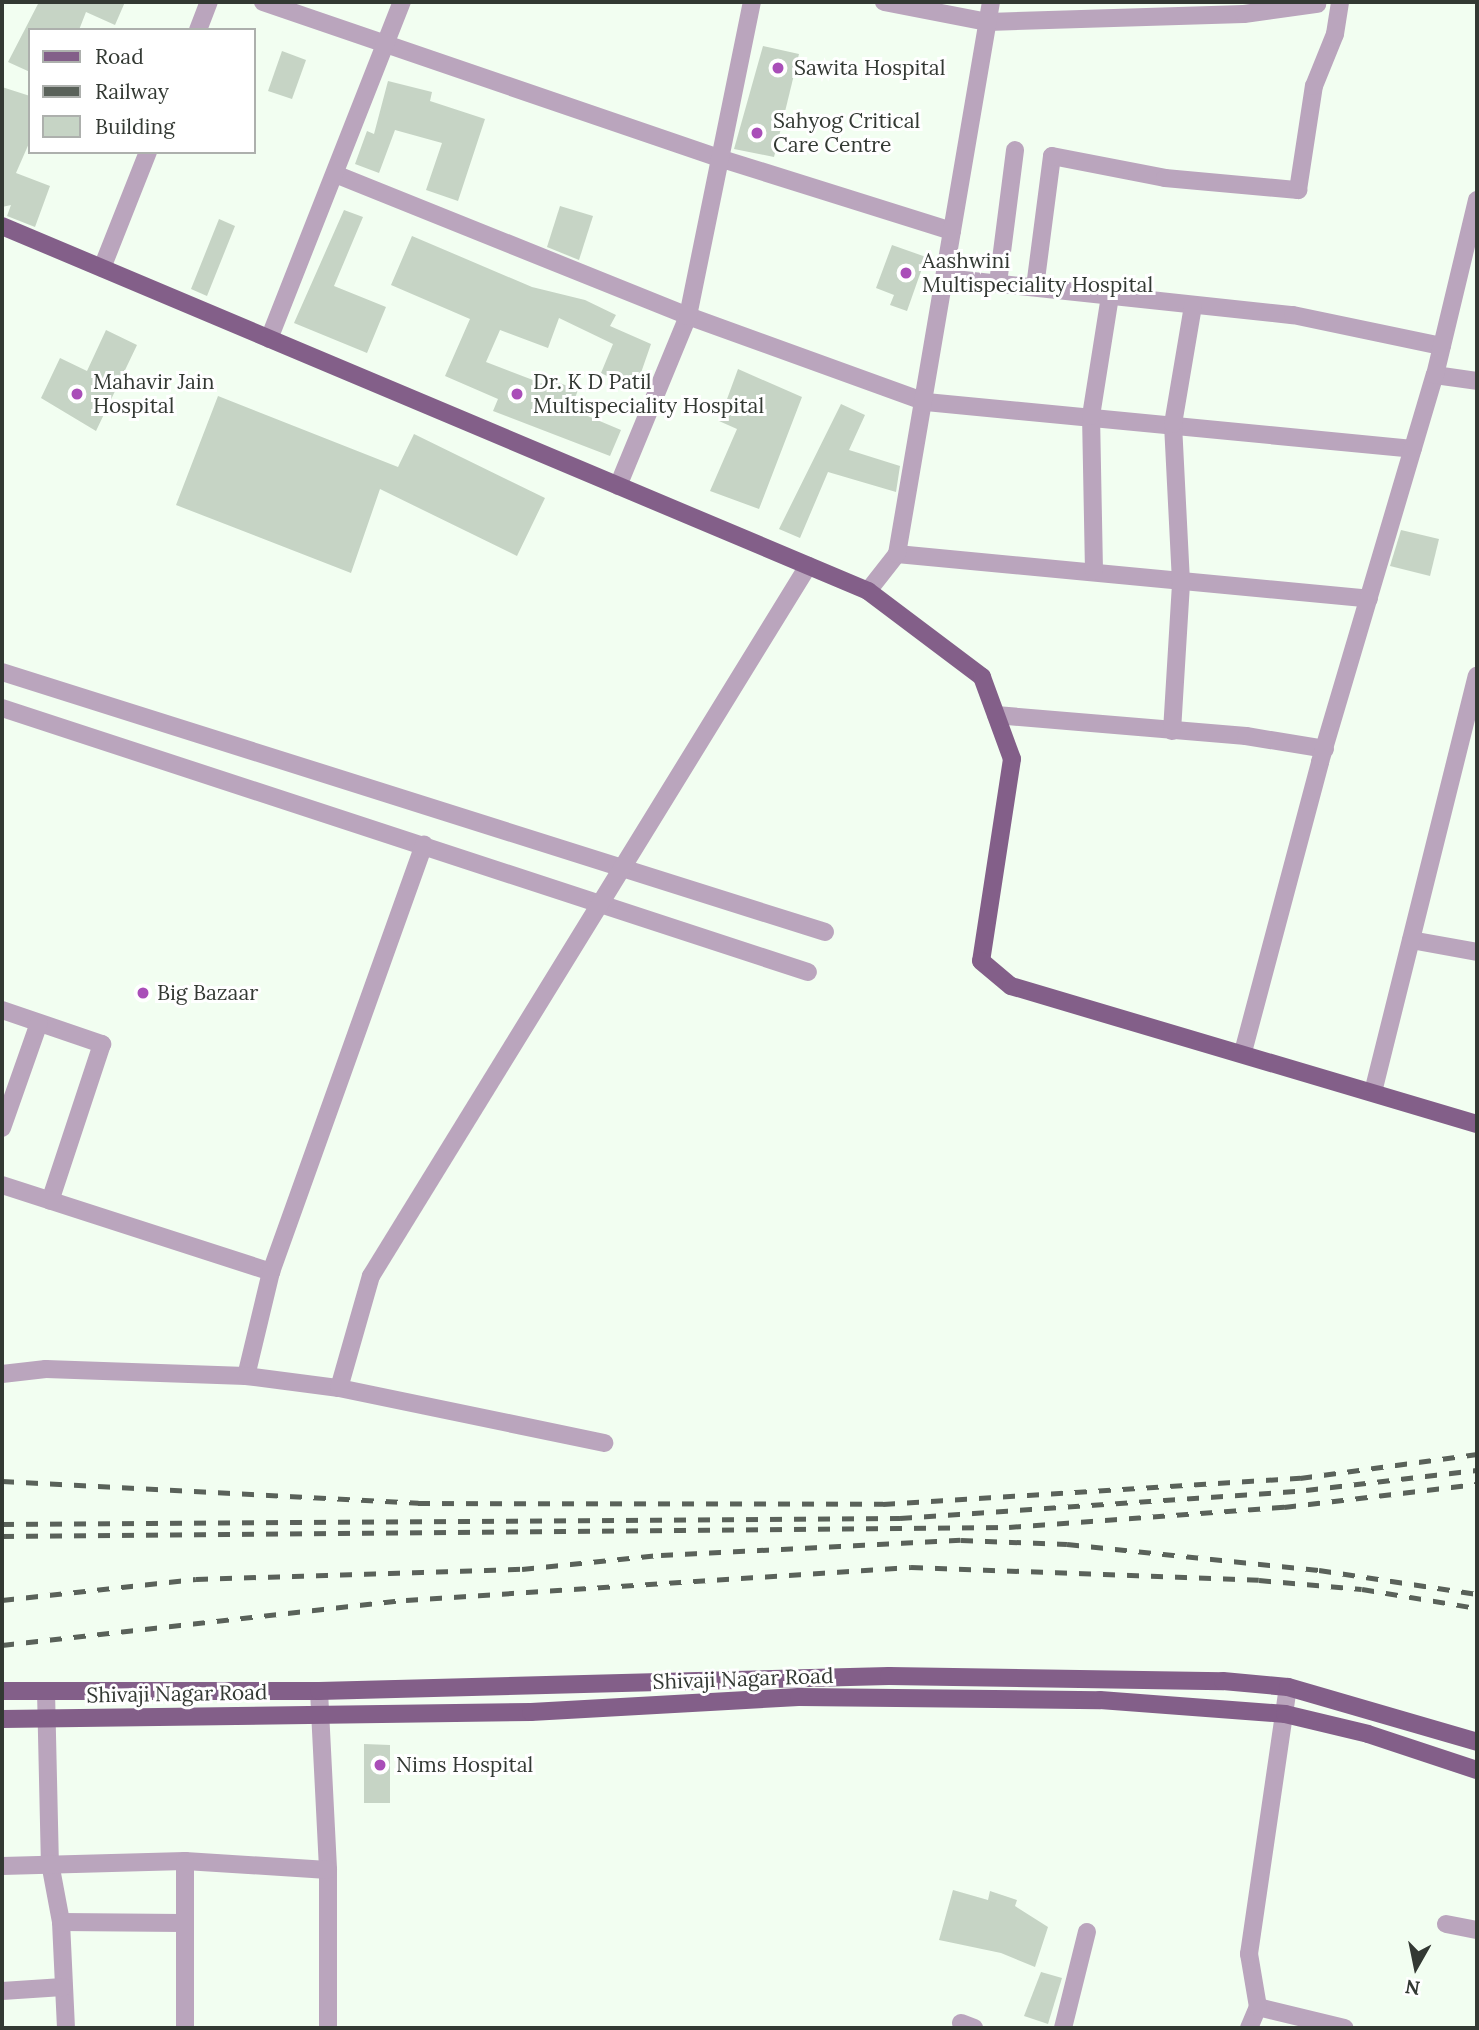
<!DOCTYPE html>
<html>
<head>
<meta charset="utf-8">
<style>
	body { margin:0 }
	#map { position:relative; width:1479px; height:2030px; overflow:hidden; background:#f2fef1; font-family:Lora,serif }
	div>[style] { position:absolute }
	.building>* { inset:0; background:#c6d4c5 }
	.minor>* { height:18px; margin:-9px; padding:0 9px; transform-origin:9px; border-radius:9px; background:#baa5bd }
	.major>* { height:18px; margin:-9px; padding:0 9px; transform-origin:9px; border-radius:9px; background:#835f89 }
	.rail>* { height:5px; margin-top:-2.5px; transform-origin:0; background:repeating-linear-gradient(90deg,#5a625a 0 12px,transparent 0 24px) }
	.dots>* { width:19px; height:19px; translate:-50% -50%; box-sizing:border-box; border:4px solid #fff; border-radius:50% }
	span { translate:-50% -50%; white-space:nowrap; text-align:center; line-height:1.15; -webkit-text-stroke:6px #fff; paint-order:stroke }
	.poi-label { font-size:21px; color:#333933 }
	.left { translate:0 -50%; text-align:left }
	.street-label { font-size:21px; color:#333933 }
	.frame { position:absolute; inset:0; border:4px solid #333933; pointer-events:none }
	.legend { position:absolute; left:28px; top:28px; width:228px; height:126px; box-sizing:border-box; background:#fff; border:2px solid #adb0ad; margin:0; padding:9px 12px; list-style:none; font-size:21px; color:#333933 }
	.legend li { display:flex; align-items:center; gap:14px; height:35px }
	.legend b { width:35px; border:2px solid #adb0ad }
	.north { position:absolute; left:1381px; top:1932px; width:70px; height:70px; -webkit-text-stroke:5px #fff; paint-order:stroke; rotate:189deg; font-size:19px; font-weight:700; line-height:28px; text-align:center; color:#333933 }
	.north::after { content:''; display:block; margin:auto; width:24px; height:32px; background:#333933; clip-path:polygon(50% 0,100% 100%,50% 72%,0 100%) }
</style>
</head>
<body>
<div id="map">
	<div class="building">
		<div style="clip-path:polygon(39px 2px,125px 2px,115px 25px,86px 12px,79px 30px,30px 30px,30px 72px,8px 62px)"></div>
		<div style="clip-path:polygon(763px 46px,799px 54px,774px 157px,734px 149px)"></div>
		<div style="clip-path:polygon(282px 51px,306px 60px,292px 99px,268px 91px)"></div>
		<div style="clip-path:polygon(388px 81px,432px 92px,430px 101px,485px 119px,458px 201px,426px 190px,442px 143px,395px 130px,379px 173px,355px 164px,367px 131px,374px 134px)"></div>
		<div style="clip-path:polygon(2px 87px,30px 96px,30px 141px,16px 173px,50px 186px,35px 227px,7px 216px,11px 205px,2px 207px)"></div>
		<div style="clip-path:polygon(560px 206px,593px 216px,579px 260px,547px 247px)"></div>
		<div style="clip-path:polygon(344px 210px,363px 217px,334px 286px,386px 307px,367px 353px,294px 323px)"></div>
		<div style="clip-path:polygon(219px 219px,235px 226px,207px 296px,191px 289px)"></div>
		<div style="clip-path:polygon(412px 236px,532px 287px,585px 300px,616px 315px,610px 326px,651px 344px,635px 390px,601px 373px,613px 344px,559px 318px,548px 348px,500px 330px,486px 362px,546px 385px,549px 379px,578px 390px,571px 409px,621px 430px,610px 456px,493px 411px,498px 399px,445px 376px,470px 319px,391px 285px)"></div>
		<div style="clip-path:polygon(892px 245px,926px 257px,907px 311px,890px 305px,894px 295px,876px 288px)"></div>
		<div style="clip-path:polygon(106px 330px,137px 345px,96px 431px,41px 398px,60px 358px,87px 371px)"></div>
		<div style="clip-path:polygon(738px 369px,802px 397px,759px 509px,710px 491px,737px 429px,719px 421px)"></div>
		<div style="clip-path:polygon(218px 396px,398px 467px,414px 434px,545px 498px,517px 556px,380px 489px,351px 573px,176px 505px)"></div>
		<div style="clip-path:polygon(841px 404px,865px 415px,849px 450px,900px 466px,896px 492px,828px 472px,800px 538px,779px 529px)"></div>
		<div style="clip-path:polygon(1401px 530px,1439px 539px,1430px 576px,1390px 566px)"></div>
		<div style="clip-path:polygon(364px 1744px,390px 1745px,390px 1803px,364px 1803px)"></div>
		<div style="clip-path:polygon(953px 1890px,988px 1900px,990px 1891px,1017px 1900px,1015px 1906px,1048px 1927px,1035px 1967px,1001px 1953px,939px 1940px)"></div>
		<div style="clip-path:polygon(1041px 1972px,1062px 1978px,1048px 2024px,1024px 2016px)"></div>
	</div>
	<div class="minor">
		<div style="left:263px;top:2px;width:485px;rotate:18.9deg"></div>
		<div style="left:722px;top:159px;width:241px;rotate:17.4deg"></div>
		<div style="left:884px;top:2px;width:106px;rotate:10.9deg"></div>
		<div style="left:988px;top:22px;width:256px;rotate:-1.8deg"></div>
		<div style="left:1244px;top:14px;width:74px;rotate:-7.8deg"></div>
		<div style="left:198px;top:30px;width:30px;rotate:-69deg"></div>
		<div style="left:335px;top:174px;width:380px;rotate:21.9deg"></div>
		<div style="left:688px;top:316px;width:253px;rotate:19.9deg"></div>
		<div style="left:926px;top:402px;width:489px;rotate:5.5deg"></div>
		<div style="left:102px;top:268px;width:125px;rotate:-68.4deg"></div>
		<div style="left:945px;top:278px;width:350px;rotate:6.1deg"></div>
		<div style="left:1293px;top:315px;width:152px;rotate:11.8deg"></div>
		<div style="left:998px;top:283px;width:134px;rotate:-82.7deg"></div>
		<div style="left:1035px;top:287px;width:132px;rotate:-82.6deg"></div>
		<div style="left:1052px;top:156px;width:115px;rotate:11deg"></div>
		<div style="left:1165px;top:178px;width:134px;rotate:5.2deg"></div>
		<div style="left:1298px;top:190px;width:105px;rotate:-81.3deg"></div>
		<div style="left:1314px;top:86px;width:56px;rotate:-68deg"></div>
		<div style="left:1335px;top:34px;width:32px;rotate:-81deg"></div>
		<div style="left:269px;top:339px;width:362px;rotate:-68.5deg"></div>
		<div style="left:1435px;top:375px;width:42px;rotate:8.1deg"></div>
		<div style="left:618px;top:486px;width:184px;rotate:-67.6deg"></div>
		<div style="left:688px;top:316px;width:320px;rotate:-78.5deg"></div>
		<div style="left:897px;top:554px;width:474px;rotate:5.4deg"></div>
		<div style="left:1094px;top:571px;width:155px;rotate:-91.1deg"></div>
		<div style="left:1091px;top:416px;width:121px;rotate:-81deg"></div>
		<div style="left:868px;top:591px;width:47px;rotate:-51.9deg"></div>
		<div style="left:897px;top:554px;width:560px;rotate:-80.34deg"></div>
		<div style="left:2px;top:672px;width:863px;rotate:17.53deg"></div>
		<div style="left:2px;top:708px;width:848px;rotate:18.14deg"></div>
		<div style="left:996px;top:715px;width:251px;rotate:4.8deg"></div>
		<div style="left:1246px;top:736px;width:80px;rotate:9.3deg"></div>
		<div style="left:1172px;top:731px;width:149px;rotate:-86.5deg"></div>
		<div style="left:1181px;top:582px;width:158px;rotate:-92.9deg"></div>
		<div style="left:1173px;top:424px;width:120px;rotate:-80.4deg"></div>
		<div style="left:1411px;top:940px;width:67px;rotate:10.3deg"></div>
		<div style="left:2px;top:1010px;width:106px;rotate:18.8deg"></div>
		<div style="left:102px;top:1044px;width:165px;rotate:108.3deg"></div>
		<div style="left:1243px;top:1052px;width:300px;rotate:-75.1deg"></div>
		<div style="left:1320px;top:762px;width:404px;rotate:-73.5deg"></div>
		<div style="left:1435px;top:375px;width:180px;rotate:-76.5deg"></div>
		<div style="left:1373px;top:1092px;width:429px;rotate:-76deg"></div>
		<div style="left:2px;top:1128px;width:111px;rotate:-70.6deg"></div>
		<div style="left:2px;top:1185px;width:283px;rotate:17.9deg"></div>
		<div style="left:271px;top:1272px;width:107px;rotate:103.5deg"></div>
		<div style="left:271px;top:1272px;width:454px;rotate:-70.3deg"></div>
		<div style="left:2px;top:1374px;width:44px;rotate:-6.5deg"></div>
		<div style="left:46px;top:1369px;width:200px;rotate:2deg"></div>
		<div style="left:246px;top:1376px;width:94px;rotate:7.4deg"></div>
		<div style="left:339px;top:1388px;width:271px;rotate:11.7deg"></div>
		<div style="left:339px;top:1388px;width:116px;rotate:-74.1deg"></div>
		<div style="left:371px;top:1276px;width:834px;rotate:-58.39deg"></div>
		<div style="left:46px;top:1691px;width:172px;rotate:88.7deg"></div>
		<div style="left:50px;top:1863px;width:60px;rotate:79.4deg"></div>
		<div style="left:61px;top:1922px;width:106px;rotate:87.3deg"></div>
		<div style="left:319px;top:1691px;width:179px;rotate:87.1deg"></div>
		<div style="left:328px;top:1870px;width:158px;rotate:90deg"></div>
		<div style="left:2px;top:1866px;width:183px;rotate:-1.6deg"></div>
		<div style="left:185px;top:1861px;width:143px;rotate:3.6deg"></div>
		<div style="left:61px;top:1922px;width:122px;rotate:0.5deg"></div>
		<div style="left:1446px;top:1924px;width:32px;rotate:11deg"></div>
		<div style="left:2px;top:1991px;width:61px;rotate:-3.8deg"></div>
		<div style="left:1258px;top:2007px;width:89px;rotate:13.6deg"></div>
		<div style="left:961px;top:2023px;width:14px;rotate:21deg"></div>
		<div style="left:185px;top:2028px;width:167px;rotate:-90deg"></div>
		<div style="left:1063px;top:2028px;width:99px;rotate:-76deg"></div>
		<div style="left:1249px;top:2028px;width:23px;rotate:-67deg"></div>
		<div style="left:1258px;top:2007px;width:54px;rotate:-99.6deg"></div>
		<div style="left:1249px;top:1954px;width:270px;rotate:-81.7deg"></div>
	</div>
	<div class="major">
		<div style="left:2px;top:226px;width:940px;rotate:22.85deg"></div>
		<div style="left:868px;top:591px;width:143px;rotate:37deg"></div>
		<div style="left:982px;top:677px;width:87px;rotate:69.9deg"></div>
		<div style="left:1012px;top:759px;width:204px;rotate:98.7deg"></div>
		<div style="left:981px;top:961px;width:39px;rotate:40deg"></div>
		<div style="left:1011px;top:986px;width:486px;rotate:16.5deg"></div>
		<div style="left:2px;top:1691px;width:317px"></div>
		<div style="left:319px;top:1691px;width:570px;rotate:-1.51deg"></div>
		<div style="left:889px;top:1676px;width:334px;rotate:0.9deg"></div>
		<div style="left:1223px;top:1681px;width:65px;rotate:5.3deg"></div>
		<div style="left:1288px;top:1687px;width:197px;rotate:16.2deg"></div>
		<div style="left:2px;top:1719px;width:529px;rotate:-0.76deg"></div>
		<div style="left:531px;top:1712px;width:268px;rotate:-3.2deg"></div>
		<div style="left:799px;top:1697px;width:301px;rotate:0.6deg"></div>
		<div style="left:1100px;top:1700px;width:186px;rotate:4.3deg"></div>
		<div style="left:1285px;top:1714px;width:85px;rotate:13.5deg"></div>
		<div style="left:1368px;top:1734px;width:115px;rotate:18.3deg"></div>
	</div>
	<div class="rail">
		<div style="left:2px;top:1481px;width:417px;rotate:3deg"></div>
		<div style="left:418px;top:1503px;width:465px;rotate:0.1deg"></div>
		<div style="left:883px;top:1504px;width:418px;rotate:-3.6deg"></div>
		<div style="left:1300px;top:1478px;width:179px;rotate:-7.7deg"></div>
		<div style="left:2px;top:1524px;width:898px;rotate:-0.38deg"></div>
		<div style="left:900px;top:1518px;width:407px;rotate:-3.9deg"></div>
		<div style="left:1306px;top:1490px;width:172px;rotate:-6.7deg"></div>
		<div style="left:2px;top:1536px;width:1007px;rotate:-0.51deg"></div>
		<div style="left:1009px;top:1527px;width:276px;rotate:-4.2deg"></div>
		<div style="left:1284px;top:1507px;width:194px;rotate:-6.8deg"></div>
		<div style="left:2px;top:1600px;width:195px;rotate:-6.2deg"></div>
		<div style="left:196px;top:1579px;width:326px;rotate:-1.8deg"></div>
		<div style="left:522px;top:1569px;width:140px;rotate:-5.8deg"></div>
		<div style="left:661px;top:1555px;width:300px;rotate:-2.9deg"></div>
		<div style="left:961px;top:1540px;width:106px;rotate:2.2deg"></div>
		<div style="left:1067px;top:1544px;width:253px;rotate:5.9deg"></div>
		<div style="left:1319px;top:1570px;width:160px;rotate:8.6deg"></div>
		<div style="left:2px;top:1645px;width:406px;rotate:-6.4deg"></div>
		<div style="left:406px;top:1600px;width:506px;rotate:-3.74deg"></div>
		<div style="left:911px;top:1567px;width:348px;rotate:2.1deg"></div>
		<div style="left:1259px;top:1580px;width:103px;rotate:5deg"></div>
		<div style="left:1362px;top:1589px;width:117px;rotate:9.4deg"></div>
	</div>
	<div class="dots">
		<div style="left:778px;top:68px;background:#a94eb8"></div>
		<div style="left:757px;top:133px;background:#a94eb8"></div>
		<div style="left:906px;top:273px;background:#a94eb8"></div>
		<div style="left:77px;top:394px;background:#a94eb8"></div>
		<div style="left:517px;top:394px;background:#a94eb8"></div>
		<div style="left:143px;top:993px;background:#a94eb8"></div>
		<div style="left:380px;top:1765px;background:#a94eb8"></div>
	</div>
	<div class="poi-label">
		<span class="left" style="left:794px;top:68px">Sawita Hospital</span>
		<span class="left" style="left:773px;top:133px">Sahyog Critical<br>Care Centre</span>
		<span class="left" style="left:922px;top:273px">Aashwini<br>Multispeciality Hospital</span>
		<span class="left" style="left:93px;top:394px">Mahavir Jain<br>Hospital</span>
		<span class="left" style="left:533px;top:394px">Dr. K D Patil<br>Multispeciality Hospital</span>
		<span class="left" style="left:157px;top:993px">Big Bazaar</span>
		<span class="left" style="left:396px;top:1765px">Nims Hospital</span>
	</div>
	<div class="street-label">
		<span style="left:743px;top:1679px;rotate:-2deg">Shivaji Nagar Road</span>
		<span style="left:177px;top:1694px;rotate:-1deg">Shivaji Nagar Road</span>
	</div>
	<div class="frame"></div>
	<ul class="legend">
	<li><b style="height:9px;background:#835f89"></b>Road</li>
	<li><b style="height:9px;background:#5a625a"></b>Railway</li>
	<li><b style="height:19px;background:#c6d4c5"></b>Building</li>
	</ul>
	<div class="north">N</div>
</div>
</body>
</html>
